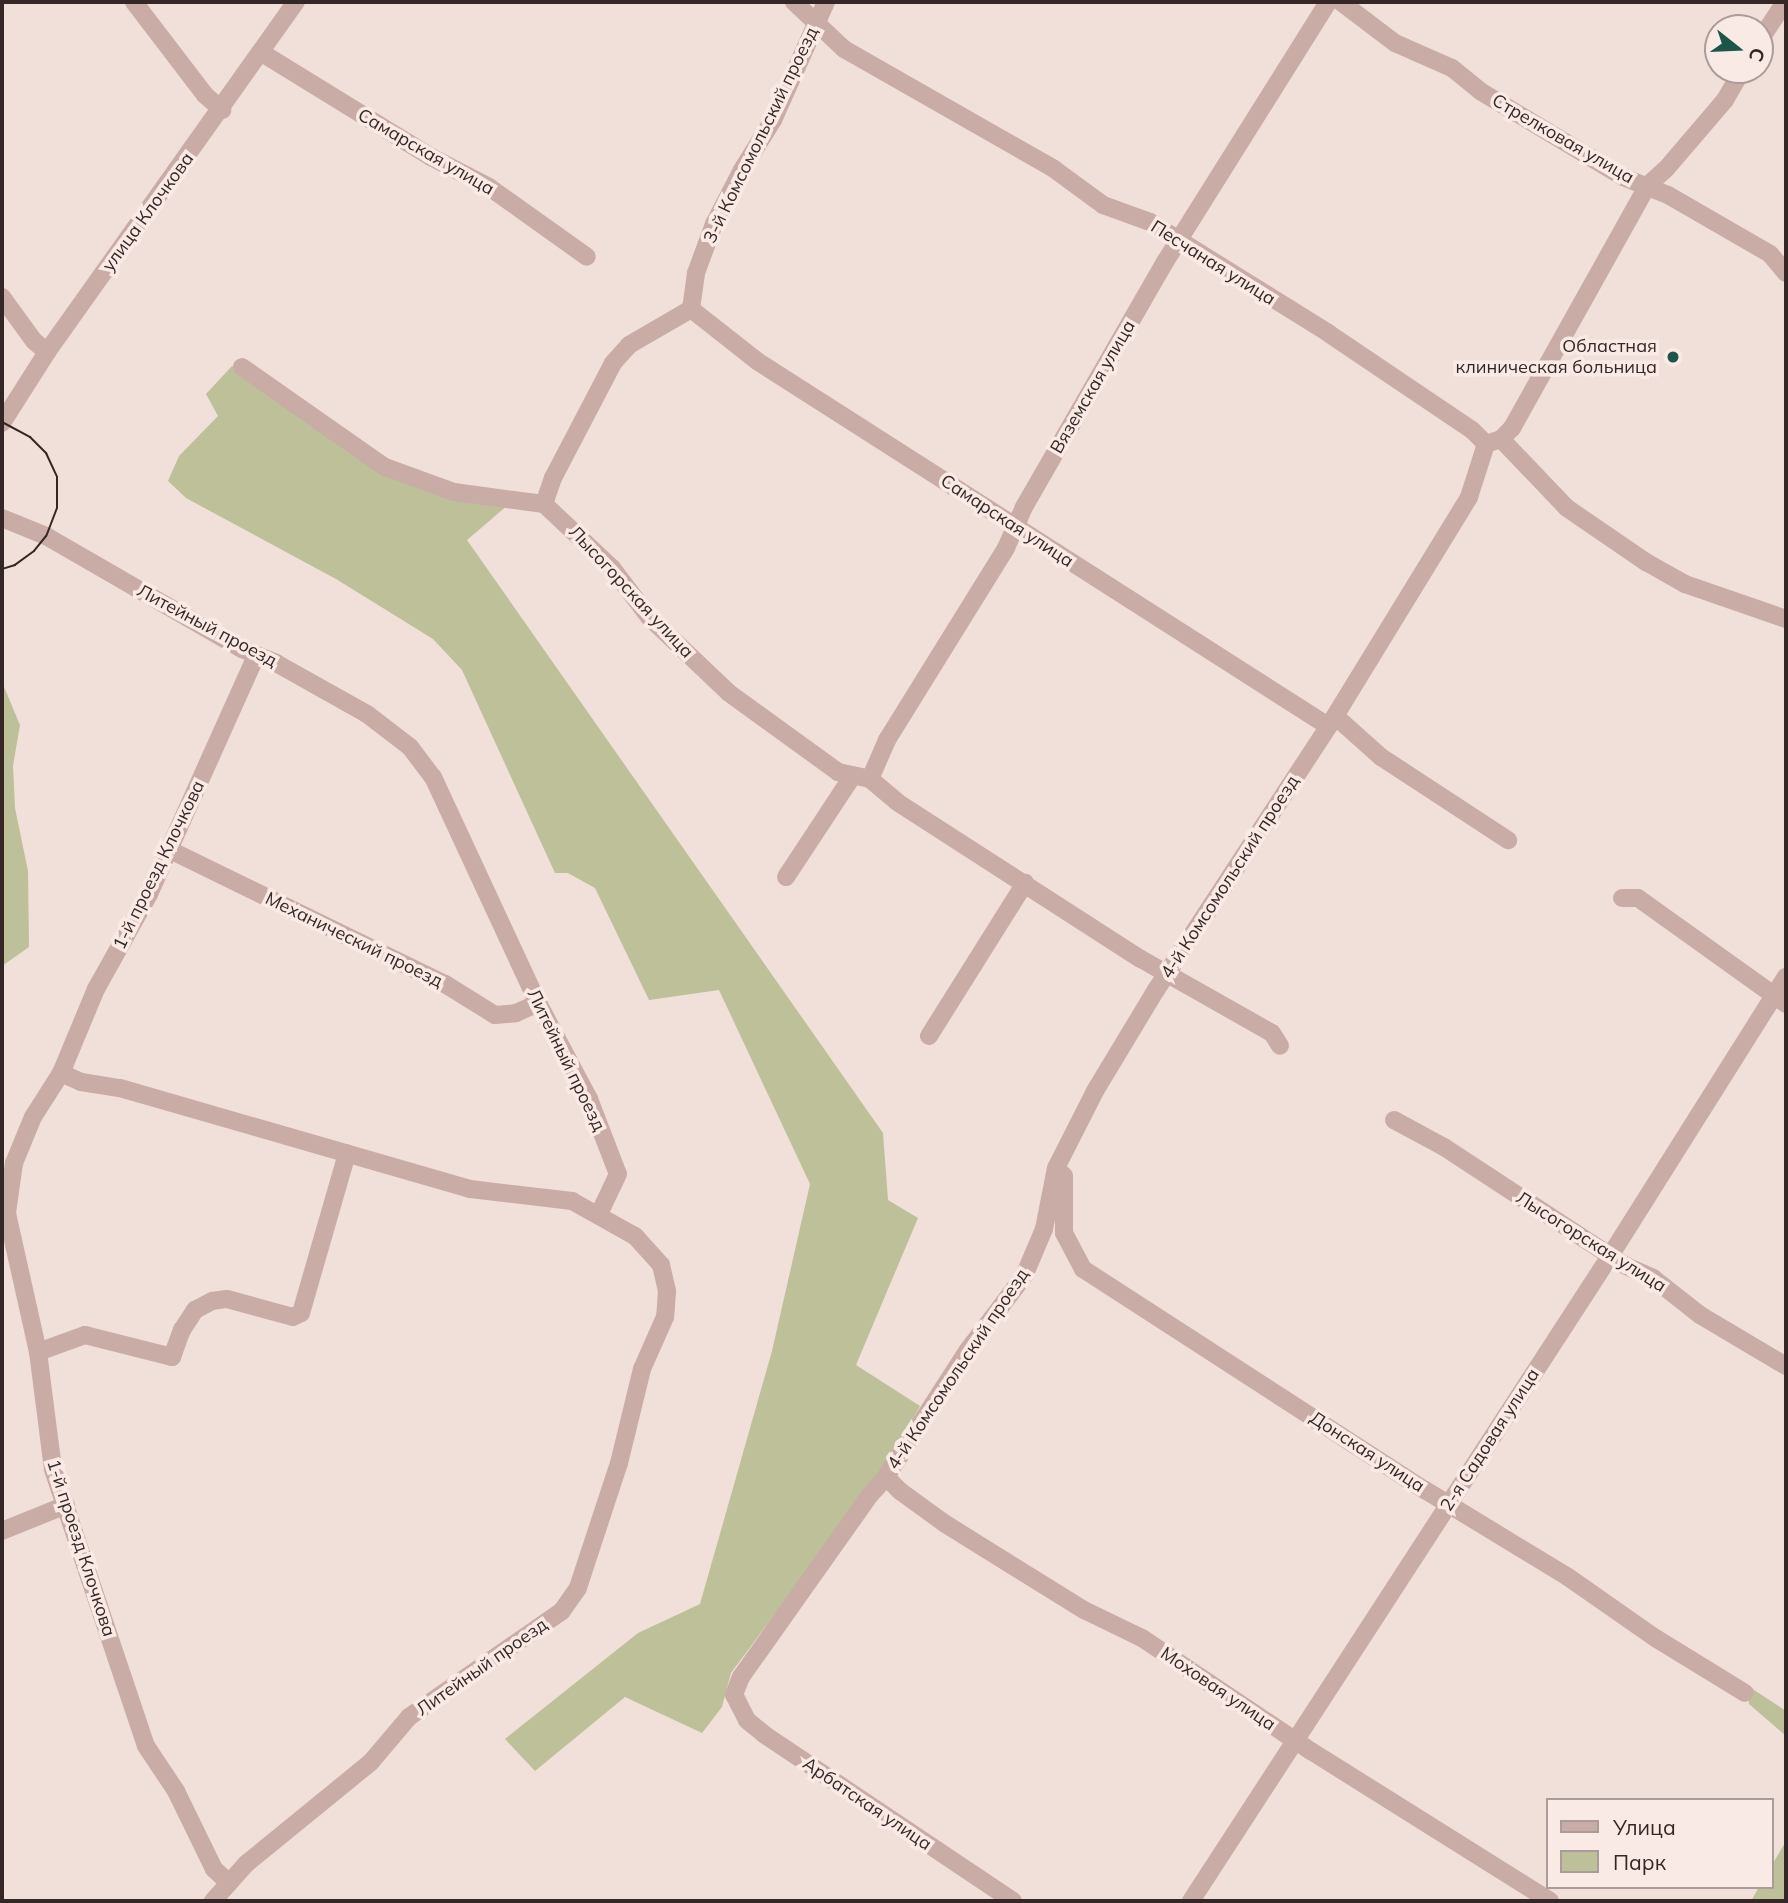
<!DOCTYPE html>
<html>
<head>
<meta charset="utf-8">
<style>
	body { margin:0 }
	#map { position:relative; width:1788px; height:1903px; overflow:hidden; background:#f1dfd9; font-family:Mulish,sans-serif }
	div>[style] { position:absolute }
	.green>* { inset:0; background:#bdc099 }
	.minor>* { height:18px; margin:-9px; padding:0 9px; transform-origin:9px; border-radius:9px; background:#c9aca5 }
	.tram>* { height:2px; margin:-1px; padding:0 1px; transform-origin:1px; border-radius:1px; background:#352726 }
	.dots>* { width:19px; height:19px; translate:-50% -50%; box-sizing:border-box; border:4px solid #f9eae5; border-radius:50% }
	span { translate:-50% -50%; white-space:nowrap; text-align:center; line-height:1.15; -webkit-text-stroke:7px #f9eae5; paint-order:stroke }
	.street-label { font-size:18px; color:#352726 }
	.poi-label { font-size:18px; color:#352726 }
	.right { translate:-100% -50%; text-align:right }
	.frame { position:absolute; inset:0; border:4px solid #352726; pointer-events:none }
	.legend { position:absolute; left:1546px; top:1798px; width:228px; height:91px; box-sizing:border-box; background:#f9eae5; border:2px solid #ab9c99; margin:0; padding:9px 12px; list-style:none; font-size:21px; color:#352726 }
	.legend li { display:flex; align-items:center; gap:14px; height:35px }
	.legend b { width:35px; border:2px solid #ab9c99 }
	.north { position:absolute; left:1704px; top:14px; width:70px; height:70px; box-sizing:border-box; background:#f9eae5; border:2px solid #ab9c99; border-radius:50%; rotate:108deg; font-size:19px; font-weight:700; line-height:28px; text-align:center; color:#352726 }
	.north::after { content:''; display:block; margin:auto; width:24px; height:32px; background:#1c564a; clip-path:polygon(50% 0,100% 100%,50% 72%,0 100%) }
</style>
</head>
<body>
<div id="map">
	<div class="green">
		<div style="clip-path:polygon(232px 366px,382px 470px,508px 505px,467px 540px,883px 1133px,888px 1200px,918px 1218px,856px 1365px,920px 1406px,893px 1455px,731px 1673px,722px 1707px,702px 1733px,625px 1697px,535px 1771px,505px 1739px,638px 1633px,700px 1604px,772px 1351px,810px 1184px,719px 990px,649px 1000px,595px 888px,568px 873px,555px 873px,462px 670px,433px 639px,336px 579px,186px 498px,168px 481px,179px 456px,218px 416px,206px 394px)"></div>
		<div style="clip-path:polygon(2px 682px,20px 725px,13px 766px,15px 808px,28px 871px,29px 947px,2px 966px)"></div>
		<div style="clip-path:polygon(1748px 1686px,1786px 1711px,1786px 1736px,1749px 1704px)"></div>
		<div style="clip-path:polygon(1786px 1841px,1786px 1901px,1751px 1901px,1759px 1887px,1772px 1887px,1772px 1865px)"></div>
	</div>
	<div class="minor">
		<div style="left:134px;top:2px;width:117px;rotate:52.6deg"></div>
		<div style="left:205px;top:95px;width:23px;rotate:41deg"></div>
		<div style="left:794px;top:2px;width:69px;rotate:43.2deg"></div>
		<div style="left:844px;top:49px;width:242px;rotate:29.7deg"></div>
		<div style="left:1054px;top:169px;width:61px;rotate:36.3deg"></div>
		<div style="left:1103px;top:205px;width:50px;rotate:19.9deg"></div>
		<div style="left:1150px;top:222px;width:210px;rotate:31.9deg"></div>
		<div style="left:1328px;top:333px;width:174px;rotate:34deg"></div>
		<div style="left:1472px;top:430px;width:20px;rotate:45deg"></div>
		<div style="left:1341px;top:2px;width:68px;rotate:37.2deg"></div>
		<div style="left:1395px;top:43px;width:62px;rotate:23.7deg"></div>
		<div style="left:1452px;top:68px;width:36px;rotate:39deg"></div>
		<div style="left:1480px;top:91px;width:167px;rotate:31deg"></div>
		<div style="left:1623px;top:177px;width:48px;rotate:21.8deg"></div>
		<div style="left:1668px;top:195px;width:118px;rotate:30deg"></div>
		<div style="left:1770px;top:254px;width:25px;rotate:50deg"></div>
		<div style="left:1760px;top:40px;width:45px;rotate:-56.7deg"></div>
		<div style="left:262px;top:53px;width:198px;rotate:31.6deg"></div>
		<div style="left:431px;top:157px;width:65px;rotate:27.3deg"></div>
		<div style="left:489px;top:187px;width:120px;rotate:35.5deg"></div>
		<div style="left:2px;top:297px;width:54px;rotate:54deg"></div>
		<div style="left:34px;top:341px;width:17px;rotate:40deg"></div>
		<div style="left:691px;top:309px;width:84px;rotate:38.2deg"></div>
		<div style="left:757px;top:361px;width:678px;rotate:32.59deg"></div>
		<div style="left:242px;top:367px;width:174px;rotate:35deg"></div>
		<div style="left:385px;top:467px;width:73px;rotate:19.9deg"></div>
		<div style="left:454px;top:492px;width:91px;rotate:7.6deg"></div>
		<div style="left:544px;top:504px;width:93px;rotate:43.3deg"></div>
		<div style="left:612px;top:568px;width:61px;rotate:52.9deg"></div>
		<div style="left:649px;top:617px;width:110px;rotate:43.5deg"></div>
		<div style="left:729px;top:693px;width:135px;rotate:35.9deg"></div>
		<div style="left:838px;top:772px;width:33px;rotate:12deg"></div>
		<div style="left:870px;top:779px;width:35px;rotate:40deg"></div>
		<div style="left:897px;top:802px;width:290px;rotate:32.8deg"></div>
		<div style="left:1141px;top:959px;width:150px;rotate:29.5deg"></div>
		<div style="left:1272px;top:1033px;width:15px;rotate:58deg"></div>
		<div style="left:2px;top:423px;width:84px;rotate:-57.6deg"></div>
		<div style="left:47px;top:352px;width:430px;rotate:-54.6deg"></div>
		<div style="left:1501px;top:439px;width:95px;rotate:46.3deg"></div>
		<div style="left:1567px;top:508px;width:96px;rotate:34.4deg"></div>
		<div style="left:1646px;top:562px;width:45px;rotate:29.4deg"></div>
		<div style="left:1685px;top:584px;width:107px;rotate:19.1deg"></div>
		<div style="left:544px;top:504px;width:28px;rotate:-71deg"></div>
		<div style="left:553px;top:478px;width:130px;rotate:-62.4deg"></div>
		<div style="left:613px;top:363px;width:24px;rotate:-48deg"></div>
		<div style="left:629px;top:345px;width:72px;rotate:-30.1deg"></div>
		<div style="left:691px;top:309px;width:36px;rotate:-82deg"></div>
		<div style="left:696px;top:273px;width:52px;rotate:-69.8deg"></div>
		<div style="left:714px;top:224px;width:61px;rotate:-62.6deg"></div>
		<div style="left:742px;top:170px;width:59px;rotate:-58.2deg"></div>
		<div style="left:773px;top:120px;width:129px;rotate:-65.8deg"></div>
		<div style="left:2px;top:518px;width:48px;rotate:22.2deg"></div>
		<div style="left:46px;top:536px;width:226px;rotate:30deg"></div>
		<div style="left:242px;top:649px;width:37px;rotate:22deg"></div>
		<div style="left:276px;top:663px;width:104px;rotate:29.3deg"></div>
		<div style="left:367px;top:714px;width:54px;rotate:37.5deg"></div>
		<div style="left:410px;top:747px;width:38px;rotate:53deg"></div>
		<div style="left:433px;top:777px;width:249px;rotate:65.1deg"></div>
		<div style="left:538px;top:1003px;width:109px;rotate:62deg"></div>
		<div style="left:589px;top:1099px;width:80px;rotate:68.9deg"></div>
		<div style="left:618px;top:1174px;width:44px;rotate:115.4deg"></div>
		<div style="left:1335px;top:716px;width:62px;rotate:41.7deg"></div>
		<div style="left:1381px;top:757px;width:152px;rotate:33.2deg"></div>
		<div style="left:870px;top:779px;width:43px;rotate:-66.4deg"></div>
		<div style="left:887px;top:740px;width:226px;rotate:-58.2deg"></div>
		<div style="left:1006px;top:548px;width:45px;rotate:-66.3deg"></div>
		<div style="left:1024px;top:507px;width:283px;rotate:-60.1deg"></div>
		<div style="left:1165px;top:262px;width:307px;rotate:-57.9deg"></div>
		<div style="left:170px;top:850px;width:306px;rotate:26deg"></div>
		<div style="left:445px;top:984px;width:59px;rotate:31.8deg"></div>
		<div style="left:495px;top:1015px;width:21px;rotate:-5deg"></div>
		<div style="left:516px;top:1013px;width:24px;rotate:-24deg"></div>
		<div style="left:786px;top:877px;width:120px;rotate:-56.6deg"></div>
		<div style="left:1622px;top:898px;width:16px"></div>
		<div style="left:1638px;top:898px;width:182px;rotate:35.6deg"></div>
		<div style="left:929px;top:1036px;width:181px;rotate:-57.9deg"></div>
		<div style="left:61px;top:1073px;width:22px;rotate:24deg"></div>
		<div style="left:81px;top:1082px;width:39px;rotate:9deg"></div>
		<div style="left:120px;top:1088px;width:364px;rotate:16.1deg"></div>
		<div style="left:470px;top:1189px;width:103px;rotate:6.7deg"></div>
		<div style="left:572px;top:1201px;width:72px;rotate:29.1deg"></div>
		<div style="left:635px;top:1236px;width:39px;rotate:48deg"></div>
		<div style="left:661px;top:1265px;width:27px;rotate:77deg"></div>
		<div style="left:667px;top:1291px;width:26px;rotate:94deg"></div>
		<div style="left:665px;top:1317px;width:57px;rotate:113.9deg"></div>
		<div style="left:642px;top:1369px;width:97px;rotate:103.7deg"></div>
		<div style="left:619px;top:1463px;width:132px;rotate:108.2deg"></div>
		<div style="left:578px;top:1588px;width:28px;rotate:125deg"></div>
		<div style="left:562px;top:1611px;width:186px;rotate:145.3deg"></div>
		<div style="left:409px;top:1717px;width:59px;rotate:130.2deg"></div>
		<div style="left:371px;top:1762px;width:161px;rotate:140.8deg"></div>
		<div style="left:246px;top:1864px;width:50px;rotate:131.7deg"></div>
		<div style="left:1394px;top:1120px;width:57px;rotate:28.4deg"></div>
		<div style="left:1444px;top:1147px;width:215px;rotate:33.2deg"></div>
		<div style="left:1624px;top:1265px;width:32px;rotate:24deg"></div>
		<div style="left:1653px;top:1278px;width:60px;rotate:38.2deg"></div>
		<div style="left:1700px;top:1315px;width:100px;rotate:30.7deg"></div>
		<div style="left:1058px;top:1170px;width:8px;rotate:45deg"></div>
		<div style="left:1064px;top:1176px;width:57px;rotate:90deg"></div>
		<div style="left:1064px;top:1233px;width:41px;rotate:62.2deg"></div>
		<div style="left:1083px;top:1269px;width:407px;rotate:32.9deg"></div>
		<div style="left:1425px;top:1490px;width:167px;rotate:31.3deg"></div>
		<div style="left:1568px;top:1577px;width:108px;rotate:34.9deg"></div>
		<div style="left:1657px;top:1639px;width:103px;rotate:31.5deg"></div>
		<div style="left:38px;top:1352px;width:50px;rotate:-19.9deg"></div>
		<div style="left:85px;top:1335px;width:90px;rotate:14.2deg"></div>
		<div style="left:172px;top:1357px;width:29px;rotate:-70deg"></div>
		<div style="left:182px;top:1330px;width:24px;rotate:-57deg"></div>
		<div style="left:195px;top:1310px;width:19px;rotate:-28deg"></div>
		<div style="left:212px;top:1301px;width:15px;rotate:-8deg"></div>
		<div style="left:227px;top:1299px;width:68px;rotate:15.3deg"></div>
		<div style="left:293px;top:1317px;width:9px;rotate:-27deg"></div>
		<div style="left:301px;top:1313px;width:166px;rotate:-73.9deg"></div>
		<div style="left:886px;top:1477px;width:20px;rotate:45deg"></div>
		<div style="left:900px;top:1491px;width:54px;rotate:36deg"></div>
		<div style="left:944px;top:1523px;width:165px;rotate:31.9deg"></div>
		<div style="left:1084px;top:1610px;width:64px;rotate:25.8deg"></div>
		<div style="left:1142px;top:1638px;width:203px;rotate:33.8deg"></div>
		<div style="left:1311px;top:1751px;width:282px;rotate:32.1deg"></div>
		<div style="left:2px;top:1531px;width:69px;rotate:-22.1deg"></div>
		<div style="left:229px;top:1883px;width:21px;rotate:-137deg"></div>
		<div style="left:214px;top:1869px;width:87px;rotate:-116deg"></div>
		<div style="left:176px;top:1791px;width:54px;rotate:-123.7deg"></div>
		<div style="left:146px;top:1746px;width:292px;rotate:-108.6deg"></div>
		<div style="left:53px;top:1469px;width:118px;rotate:-97.3deg"></div>
		<div style="left:38px;top:1352px;width:142px;rotate:-102.6deg"></div>
		<div style="left:7px;top:1213px;width:50px;rotate:-82deg"></div>
		<div style="left:14px;top:1163px;width:50px;rotate:-67.6deg"></div>
		<div style="left:33px;top:1117px;width:52px;rotate:-57.5deg"></div>
		<div style="left:61px;top:1073px;width:91px;rotate:-67.4deg"></div>
		<div style="left:96px;top:989px;width:109px;rotate:-60.8deg"></div>
		<div style="left:149px;top:894px;width:261px;rotate:-65.8deg"></div>
		<div style="left:1013px;top:1901px;width:300px;rotate:-146.2deg"></div>
		<div style="left:764px;top:1734px;width:22px;rotate:-141deg"></div>
		<div style="left:747px;top:1720px;width:28px;rotate:-117deg"></div>
		<div style="left:734px;top:1695px;width:19px;rotate:-69deg"></div>
		<div style="left:741px;top:1677px;width:223px;rotate:-54.7deg"></div>
		<div style="left:870px;top:1495px;width:24px;rotate:-48deg"></div>
		<div style="left:886px;top:1477px;width:151px;rotate:-57.2deg"></div>
		<div style="left:968px;top:1350px;width:93px;rotate:-52.9deg"></div>
		<div style="left:1024px;top:1276px;width:51px;rotate:-66.9deg"></div>
		<div style="left:1044px;top:1229px;width:62px;rotate:-78.9deg"></div>
		<div style="left:1056px;top:1168px;width:86px;rotate:-63.1deg"></div>
		<div style="left:1095px;top:1091px;width:118px;rotate:-58.9deg"></div>
		<div style="left:1156px;top:990px;width:327px;rotate:-56.8deg"></div>
		<div style="left:1335px;top:716px;width:257px;rotate:-58.5deg"></div>
		<div style="left:1469px;top:497px;width:56px;rotate:-72.2deg"></div>
		<div style="left:1486px;top:444px;width:16px;rotate:-18deg"></div>
		<div style="left:1501px;top:439px;width:16px;rotate:-45deg"></div>
		<div style="left:1512px;top:428px;width:277px;rotate:-60.8deg"></div>
		<div style="left:1647px;top:186px;width:25px;rotate:-42deg"></div>
		<div style="left:1666px;top:169px;width:91px;rotate:-49.5deg"></div>
		<div style="left:1725px;top:100px;width:34px;rotate:-60deg"></div>
		<div style="left:1191px;top:1901px;width:769px;rotate:-56.99deg"></div>
		<div style="left:1610px;top:1256px;width:330px;rotate:-57.8deg"></div>
	</div>
	<div class="tram">
		<div style="left:2px;top:422px;width:32px;rotate:28deg"></div>
		<div style="left:30px;top:437px;width:23px;rotate:45deg"></div>
		<div style="left:46px;top:453px;width:26px;rotate:65deg"></div>
		<div style="left:57px;top:477px;width:31px;rotate:90deg"></div>
		<div style="left:57px;top:508px;width:30px;rotate:111deg"></div>
		<div style="left:46px;top:536px;width:19px;rotate:129deg"></div>
		<div style="left:34px;top:551px;width:24px;rotate:144deg"></div>
		<div style="left:15px;top:565px;width:14px;rotate:163deg"></div>
	</div>
	<div class="dots">
		<div style="left:1673px;top:357px;background:#1c564a"></div>
	</div>
	<div class="street-label">
		<span style="left:761px;top:135px;rotate:-64deg">3-й Комсомольский проезд</span>
		<span style="left:1563px;top:139px;rotate:30deg">Стрелковая улица</span>
		<span style="left:426px;top:152px;rotate:30deg">Самарская улица</span>
		<span style="left:148px;top:212px;rotate:-54deg">улица Клочкова</span>
		<span style="left:1213px;top:263px;rotate:32deg">Песчаная улица</span>
		<span style="left:1093px;top:387px;rotate:-60deg">Вяземская улица</span>
		<span style="left:1007px;top:521px;rotate:33deg">Самарская улица</span>
		<span style="left:631px;top:592px;rotate:47deg">Лысогорская улица</span>
		<span style="left:207px;top:626px;rotate:28deg">Литейный проезд</span>
		<span style="left:159px;top:865px;rotate:-64deg">1-й проезд Клочкова</span>
		<span style="left:1230px;top:877px;rotate:-57deg">4-й Комсомольский проезд</span>
		<span style="left:354px;top:940px;rotate:26deg">Механический проезд</span>
		<span style="left:566px;top:1060px;rotate:64deg">Литейный проезд</span>
		<span style="left:1591px;top:1242px;rotate:32deg">Лысогорская улица</span>
		<span style="left:958px;top:1369px;rotate:-56deg">4-й Комсомольский проезд</span>
		<span style="left:1490px;top:1440px;rotate:-57deg">2-я Садовая улица</span>
		<span style="left:1367px;top:1452px;rotate:33deg">Донская улица</span>
		<span style="left:81px;top:1548px;rotate:72deg">1-й проезд Клочкова</span>
		<span style="left:482px;top:1667px;rotate:-35deg">Литейный проезд</span>
		<span style="left:1218px;top:1689px;rotate:34deg">Моховая улица</span>
		<span style="left:867px;top:1804px;rotate:34deg">Арбатская улица</span>
	</div>
	<div class="poi-label">
		<span class="right" style="left:1657px;top:357px">Областная<br>клиническая больница</span>
	</div>
	<div class="frame"></div>
	<ul class="legend">
	<li><b style="height:9px;background:#c9aca5"></b>Улица</li>
	<li><b style="height:19px;background:#bdc099"></b>Парк</li>
	</ul>
	<div class="north">С</div>
</div>
</body>
</html>
